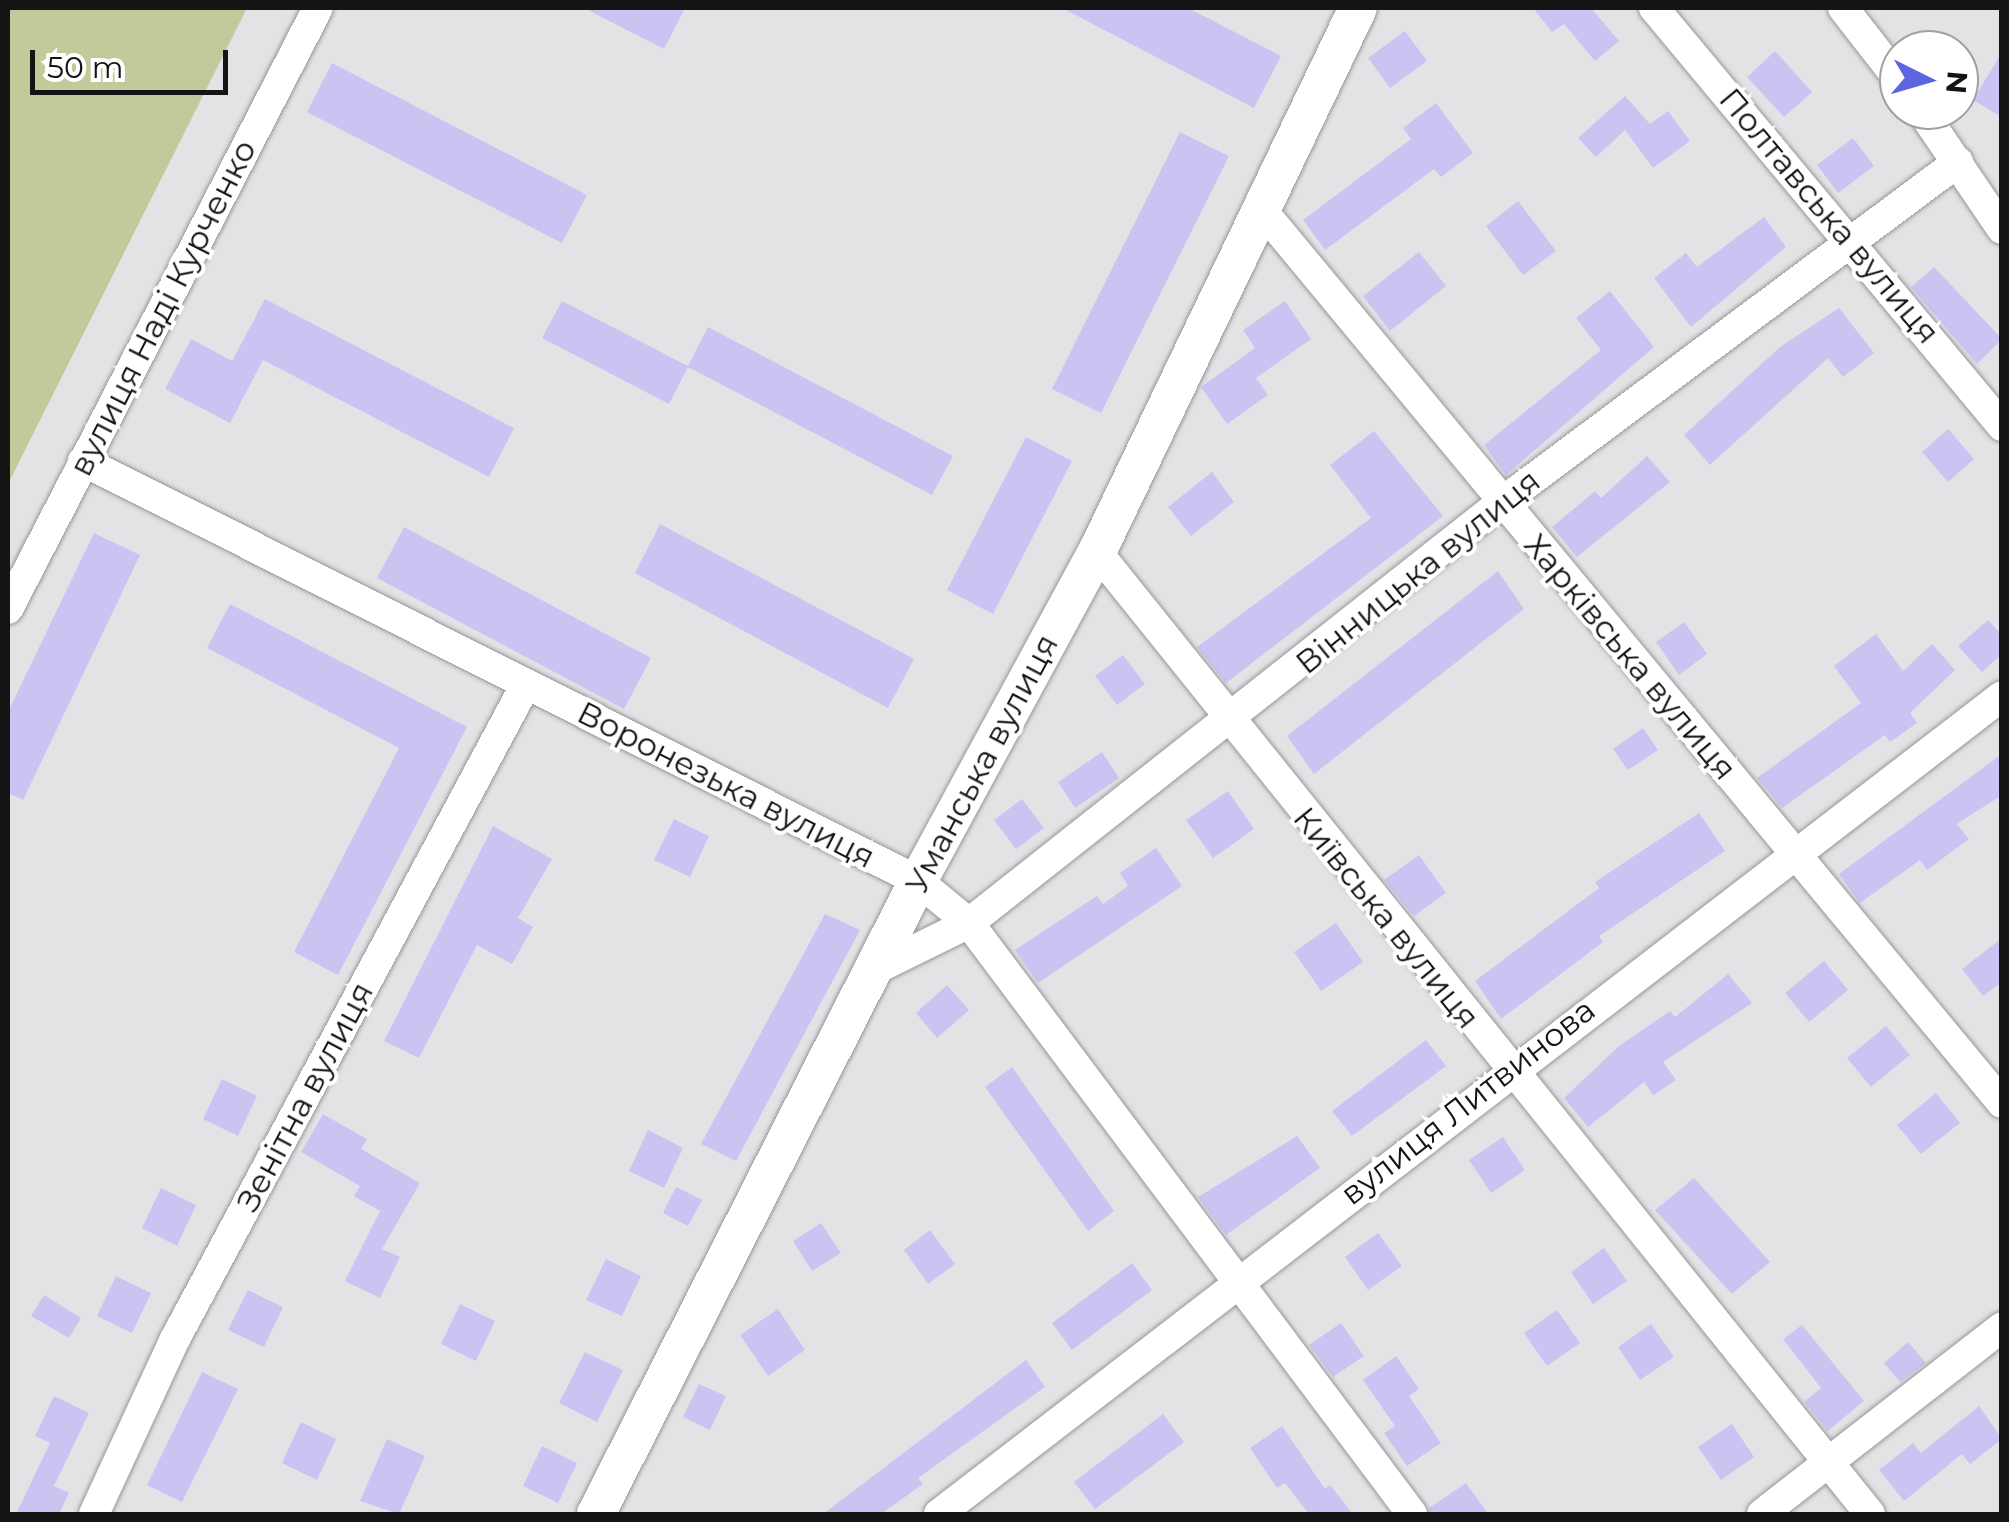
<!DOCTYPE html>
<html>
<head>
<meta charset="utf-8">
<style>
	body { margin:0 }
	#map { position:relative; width:2009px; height:1522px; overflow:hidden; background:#e3e3e6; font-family:Montserrat,sans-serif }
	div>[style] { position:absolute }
	.green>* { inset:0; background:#c2c99b }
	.building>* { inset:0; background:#cbc4f2 }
	.roads { filter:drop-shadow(0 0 2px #97979a) drop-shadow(0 0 2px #97979a) }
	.minor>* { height:30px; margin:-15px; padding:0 15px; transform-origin:15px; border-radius:15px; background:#fff }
	.tertiary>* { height:38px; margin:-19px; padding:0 19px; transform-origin:19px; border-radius:19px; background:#fff }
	span { translate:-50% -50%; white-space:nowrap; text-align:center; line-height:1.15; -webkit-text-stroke:8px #fff; paint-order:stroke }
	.street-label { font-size:32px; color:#141415 }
	.frame { position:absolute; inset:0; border:10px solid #141415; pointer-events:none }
	.north { position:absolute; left:1879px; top:30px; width:100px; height:100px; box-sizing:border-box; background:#fff; border:2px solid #a1a1a1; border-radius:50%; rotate:95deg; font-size:28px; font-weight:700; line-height:40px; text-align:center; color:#141415 }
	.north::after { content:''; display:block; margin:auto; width:35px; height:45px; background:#5d66de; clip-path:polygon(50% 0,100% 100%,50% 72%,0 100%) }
	.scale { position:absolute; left:30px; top:50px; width:198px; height:45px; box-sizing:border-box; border:5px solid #141415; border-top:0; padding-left:12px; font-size:30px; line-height:35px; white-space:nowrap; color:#141415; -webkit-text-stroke:8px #fff; paint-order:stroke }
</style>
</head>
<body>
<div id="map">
	<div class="green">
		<div style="clip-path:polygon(8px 8px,247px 8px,8px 484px)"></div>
	</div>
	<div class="building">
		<div style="clip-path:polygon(584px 8px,685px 8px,664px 49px)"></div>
		<div style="clip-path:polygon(1062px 8px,1188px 8px,1281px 56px,1254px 108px)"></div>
		<div style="clip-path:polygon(1533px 8px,1591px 8px,1619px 41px,1595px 61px,1564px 24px,1552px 32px)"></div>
		<div style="clip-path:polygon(1405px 31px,1427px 61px,1390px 88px,1368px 58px)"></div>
		<div style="clip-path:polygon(1775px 51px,1812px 92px,1784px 117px,1747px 77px)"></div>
		<div style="clip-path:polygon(2002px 52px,2002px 117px,1973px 100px)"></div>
		<div style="clip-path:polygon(332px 63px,587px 195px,562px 243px,307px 112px)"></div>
		<div style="clip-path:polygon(1625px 96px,1650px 124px,1668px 111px,1690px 141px,1653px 168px,1625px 130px,1596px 157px,1578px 138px)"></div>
		<div style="clip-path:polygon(1436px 103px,1473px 153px,1441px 177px,1434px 169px,1325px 250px,1303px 220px,1411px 139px,1403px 128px)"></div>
		<div style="clip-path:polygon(1180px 132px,1229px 156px,1101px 413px,1052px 389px)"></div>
		<div style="clip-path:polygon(1853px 138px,1874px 166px,1838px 193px,1817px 165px)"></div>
		<div style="clip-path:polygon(1518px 201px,1556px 251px,1523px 275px,1486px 226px)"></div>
		<div style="clip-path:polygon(1764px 217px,1786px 247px,1691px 327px,1654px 278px,1686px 253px,1697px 267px)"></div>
		<div style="clip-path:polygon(1419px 252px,1446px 286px,1390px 331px,1363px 296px)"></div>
		<div style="clip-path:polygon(1934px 267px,2002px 339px,1977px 364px,1911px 287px)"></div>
		<div style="clip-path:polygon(1610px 291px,1654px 347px,1506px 475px,1484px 445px,1601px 350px,1576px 318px)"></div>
		<div style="clip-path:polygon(265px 299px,514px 428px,489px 477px,263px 360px,230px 423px,165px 389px,191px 339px,232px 361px)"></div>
		<div style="clip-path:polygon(562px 301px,688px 366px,708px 327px,953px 456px,932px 495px,688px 367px,669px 404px,542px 338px)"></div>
		<div style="clip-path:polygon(1285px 301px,1311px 339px,1256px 378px,1268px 395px,1227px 424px,1201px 387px,1255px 348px,1243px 330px)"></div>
		<div style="clip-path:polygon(1839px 308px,1874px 353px,1843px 377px,1828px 358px,1710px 465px,1684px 435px,1780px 347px)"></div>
		<div style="clip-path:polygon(1948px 429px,1974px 459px,1948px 482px,1922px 452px)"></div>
		<div style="clip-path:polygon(1374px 431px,1443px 516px,1226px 683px,1197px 647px,1371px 518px,1330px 465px)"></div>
		<div style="clip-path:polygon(1026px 437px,1072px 461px,993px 614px,947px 590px)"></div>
		<div style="clip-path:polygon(1647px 456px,1670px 482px,1577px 557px,1552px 527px,1595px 491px,1601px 498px)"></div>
		<div style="clip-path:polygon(1212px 472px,1234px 502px,1191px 536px,1168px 507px)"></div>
		<div style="clip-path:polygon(660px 524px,914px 659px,888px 708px,635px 573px)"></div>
		<div style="clip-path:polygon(404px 527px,651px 658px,624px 709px,377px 578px)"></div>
		<div style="clip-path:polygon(94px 533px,140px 555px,23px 800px,8px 793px,8px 712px)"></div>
		<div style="clip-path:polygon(1498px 571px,1524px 609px,1314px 774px,1287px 736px)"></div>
		<div style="clip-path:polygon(230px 604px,467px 727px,338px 975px,294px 952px,399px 748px,207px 648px)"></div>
		<div style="clip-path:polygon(1988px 620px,2002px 635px,2002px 654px,1982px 672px,1958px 646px)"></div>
		<div style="clip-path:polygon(1684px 622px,1707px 654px,1679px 675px,1656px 642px)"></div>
		<div style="clip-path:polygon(1876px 634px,1903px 671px,1932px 644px,1955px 670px,1910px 713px,1917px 723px,1890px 742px,1885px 735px,1782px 808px,1757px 778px,1861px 703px,1834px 666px)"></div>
		<div style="clip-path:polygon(1123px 655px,1145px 684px,1117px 705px,1095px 676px)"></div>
		<div style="clip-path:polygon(1643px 728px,1658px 750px,1628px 770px,1613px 749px)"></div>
		<div style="clip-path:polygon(1102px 752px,1119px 778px,1075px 808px,1058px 782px)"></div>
		<div style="clip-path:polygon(2002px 754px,2002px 795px,1957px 824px,1969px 839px,1927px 870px,1920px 860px,1860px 903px,1839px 874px)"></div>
		<div style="clip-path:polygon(1228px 791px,1254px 829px,1213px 858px,1186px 820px)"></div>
		<div style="clip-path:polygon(1022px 799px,1044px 828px,1016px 849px,994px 820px)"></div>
		<div style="clip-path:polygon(1699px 813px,1725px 851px,1599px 936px,1603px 942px,1501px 1019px,1475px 981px,1599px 888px,1595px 882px)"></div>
		<div style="clip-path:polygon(674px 819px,709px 836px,690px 877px,654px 860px)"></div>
		<div style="clip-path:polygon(493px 826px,552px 859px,518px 918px,533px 927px,512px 964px,477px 945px,419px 1058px,384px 1041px)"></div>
		<div style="clip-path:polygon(1156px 848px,1182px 886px,1038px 983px,1015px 950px,1097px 896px,1103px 904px,1128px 886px,1120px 873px)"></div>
		<div style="clip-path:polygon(1419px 855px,1446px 893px,1414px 916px,1384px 880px)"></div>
		<div style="clip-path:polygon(825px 914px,860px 930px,736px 1161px,701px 1144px)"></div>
		<div style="clip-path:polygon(1336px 923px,1363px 962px,1321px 991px,1294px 952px)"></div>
		<div style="clip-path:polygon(2002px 938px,2002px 982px,1983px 996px,1962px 969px)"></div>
		<div style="clip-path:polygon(1824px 961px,1848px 990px,1809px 1022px,1785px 993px)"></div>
		<div style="clip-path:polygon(1728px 974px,1752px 1003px,1663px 1062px,1676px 1080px,1653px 1095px,1644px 1082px,1588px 1127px,1564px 1098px,1619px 1046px,1670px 1011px,1675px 1017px)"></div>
		<div style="clip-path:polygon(947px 985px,969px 1010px,937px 1038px,916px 1013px)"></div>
		<div style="clip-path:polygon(1886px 1026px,1910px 1055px,1871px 1087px,1847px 1058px)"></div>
		<div style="clip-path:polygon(1426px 1040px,1446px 1066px,1352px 1136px,1332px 1111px)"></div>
		<div style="clip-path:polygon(1012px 1067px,1114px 1211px,1088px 1231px,985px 1087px)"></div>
		<div style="clip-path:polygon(222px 1079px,257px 1096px,238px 1136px,203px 1119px)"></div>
		<div style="clip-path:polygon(1936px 1093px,1960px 1123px,1921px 1154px,1897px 1125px)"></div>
		<div style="clip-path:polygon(323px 1114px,367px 1139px,361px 1149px,420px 1183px,382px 1249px,400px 1257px,380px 1298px,345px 1281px,380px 1211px,354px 1196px,360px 1186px,301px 1152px)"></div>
		<div style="clip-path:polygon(648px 1130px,683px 1148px,664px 1188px,629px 1171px)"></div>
		<div style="clip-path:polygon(1297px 1136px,1320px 1168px,1226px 1235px,1198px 1197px)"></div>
		<div style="clip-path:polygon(1503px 1137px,1525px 1170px,1491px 1193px,1469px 1160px)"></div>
		<div style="clip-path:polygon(1694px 1178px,1770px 1262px,1732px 1294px,1655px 1210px)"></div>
		<div style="clip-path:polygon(676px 1187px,702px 1200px,688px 1226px,663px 1213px)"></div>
		<div style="clip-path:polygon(161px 1188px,196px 1205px,177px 1246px,142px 1228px)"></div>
		<div style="clip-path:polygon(821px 1223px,841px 1253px,812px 1271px,793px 1241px)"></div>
		<div style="clip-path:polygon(930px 1230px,955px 1264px,928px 1284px,904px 1250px)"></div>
		<div style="clip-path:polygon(1378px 1233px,1402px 1266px,1368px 1290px,1345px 1257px)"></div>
		<div style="clip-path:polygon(1604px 1248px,1627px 1281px,1593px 1304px,1571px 1272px)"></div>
		<div style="clip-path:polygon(606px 1259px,641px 1276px,622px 1316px,586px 1300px)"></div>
		<div style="clip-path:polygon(1132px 1263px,1152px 1290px,1072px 1350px,1052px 1323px)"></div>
		<div style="clip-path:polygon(116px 1276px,151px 1293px,132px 1333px,97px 1316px)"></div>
		<div style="clip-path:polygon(248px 1290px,283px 1307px,264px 1347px,228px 1330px)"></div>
		<div style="clip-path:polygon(44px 1295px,81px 1318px,69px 1338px,31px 1316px)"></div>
		<div style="clip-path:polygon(460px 1304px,495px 1321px,476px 1361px,441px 1344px)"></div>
		<div style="clip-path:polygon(778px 1309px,805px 1350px,768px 1376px,740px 1335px)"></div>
		<div style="clip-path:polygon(1557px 1310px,1580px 1343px,1547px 1366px,1524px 1333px)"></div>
		<div style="clip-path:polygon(1341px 1323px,1364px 1356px,1333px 1377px,1309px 1345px)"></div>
		<div style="clip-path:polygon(1651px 1324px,1674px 1357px,1640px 1380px,1618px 1347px)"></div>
		<div style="clip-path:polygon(1802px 1325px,1864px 1401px,1828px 1431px,1804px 1402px,1821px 1388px,1783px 1339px)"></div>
		<div style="clip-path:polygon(1908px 1342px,1926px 1363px,1900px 1382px,1884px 1363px)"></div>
		<div style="clip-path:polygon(585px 1352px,623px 1370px,597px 1422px,559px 1403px)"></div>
		<div style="clip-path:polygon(1396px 1356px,1419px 1389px,1409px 1396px,1441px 1443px,1407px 1466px,1384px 1433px,1395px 1426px,1363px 1380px)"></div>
		<div style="clip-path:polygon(1026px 1360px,1045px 1387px,918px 1478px,923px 1484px,881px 1514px,823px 1514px)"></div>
		<div style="clip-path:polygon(202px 1372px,238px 1389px,182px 1502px,147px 1485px)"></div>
		<div style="clip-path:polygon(699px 1384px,726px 1396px,710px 1430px,683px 1417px)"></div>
		<div style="clip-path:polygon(54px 1396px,89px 1413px,54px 1486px,69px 1493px,59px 1514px,16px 1514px,50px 1443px,35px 1436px)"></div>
		<div style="clip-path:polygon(1979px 1406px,2002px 1439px,1970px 1464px,1962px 1454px,1904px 1501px,1879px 1470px,1913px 1443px,1921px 1453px)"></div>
		<div style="clip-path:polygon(1163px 1414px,1184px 1442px,1095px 1509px,1074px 1482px)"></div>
		<div style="clip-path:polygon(301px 1422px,336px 1439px,317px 1480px,282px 1463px)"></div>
		<div style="clip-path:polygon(1732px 1424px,1754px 1457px,1721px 1480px,1698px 1447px)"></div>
		<div style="clip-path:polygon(1282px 1426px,1325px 1489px,1330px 1485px,1353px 1514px,1309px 1514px,1285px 1483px,1277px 1488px,1250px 1448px)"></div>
		<div style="clip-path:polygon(387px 1439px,425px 1456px,399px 1514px,360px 1501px)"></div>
		<div style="clip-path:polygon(542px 1446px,577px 1463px,558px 1503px,523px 1486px)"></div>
		<div style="clip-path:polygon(1466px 1483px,1488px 1514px,1430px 1514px,1429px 1508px)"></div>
	</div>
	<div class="roads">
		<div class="minor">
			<div style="left:1654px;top:8px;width:544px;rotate:50.22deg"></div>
			<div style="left:1843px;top:8px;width:91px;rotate:52.1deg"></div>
			<div style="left:1921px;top:110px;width:144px;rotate:55.8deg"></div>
			<div style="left:1261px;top:209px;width:1161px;rotate:50.35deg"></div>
			<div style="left:83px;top:461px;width:935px;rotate:26.7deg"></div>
			<div style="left:918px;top:881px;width:66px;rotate:39.5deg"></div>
			<div style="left:969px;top:923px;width:739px;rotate:53.15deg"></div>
			<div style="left:1097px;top:552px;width:1234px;rotate:51.22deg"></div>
			<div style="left:8px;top:609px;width:676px;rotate:-62.72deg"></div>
			<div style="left:872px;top:971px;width:108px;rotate:-26.3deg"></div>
			<div style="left:969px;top:923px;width:679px;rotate:-38.3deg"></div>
			<div style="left:1502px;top:502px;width:569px;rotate:-36.71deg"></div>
			<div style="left:94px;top:1514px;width:193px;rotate:-65.2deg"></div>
			<div style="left:175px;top:1339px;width:743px;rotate:-61.81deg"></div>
			<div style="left:939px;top:1514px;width:1341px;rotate:-37.58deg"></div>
			<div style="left:1762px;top:1514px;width:304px;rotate:-37.9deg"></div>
		</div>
		<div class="tertiary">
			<div style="left:596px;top:1514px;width:710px;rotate:-63.04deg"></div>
			<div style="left:918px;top:881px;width:375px;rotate:-61.5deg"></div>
			<div style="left:1097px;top:552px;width:603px;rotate:-64.37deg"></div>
		</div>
	</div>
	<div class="street-label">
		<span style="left:1829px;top:216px;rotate:50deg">Полтавська вулиця</span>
		<span style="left:163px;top:308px;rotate:-63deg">вулиця Наді Курченко</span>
		<span style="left:1418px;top:572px;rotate:-39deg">Вінницька вулиця</span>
		<span style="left:1630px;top:657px;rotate:50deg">Харківська вулиця</span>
		<span style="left:982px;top:764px;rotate:-62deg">Уманська вулиця</span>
		<span style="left:726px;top:785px;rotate:27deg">Воронезька вулиця</span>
		<span style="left:1386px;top:918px;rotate:51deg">Київська вулиця</span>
		<span style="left:305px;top:1097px;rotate:-62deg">Зенітна вулиця</span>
		<span style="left:1468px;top:1102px;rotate:-38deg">вулиця Литвинова</span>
	</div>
	<div class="frame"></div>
	<div class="north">N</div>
	<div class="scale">50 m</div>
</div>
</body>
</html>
